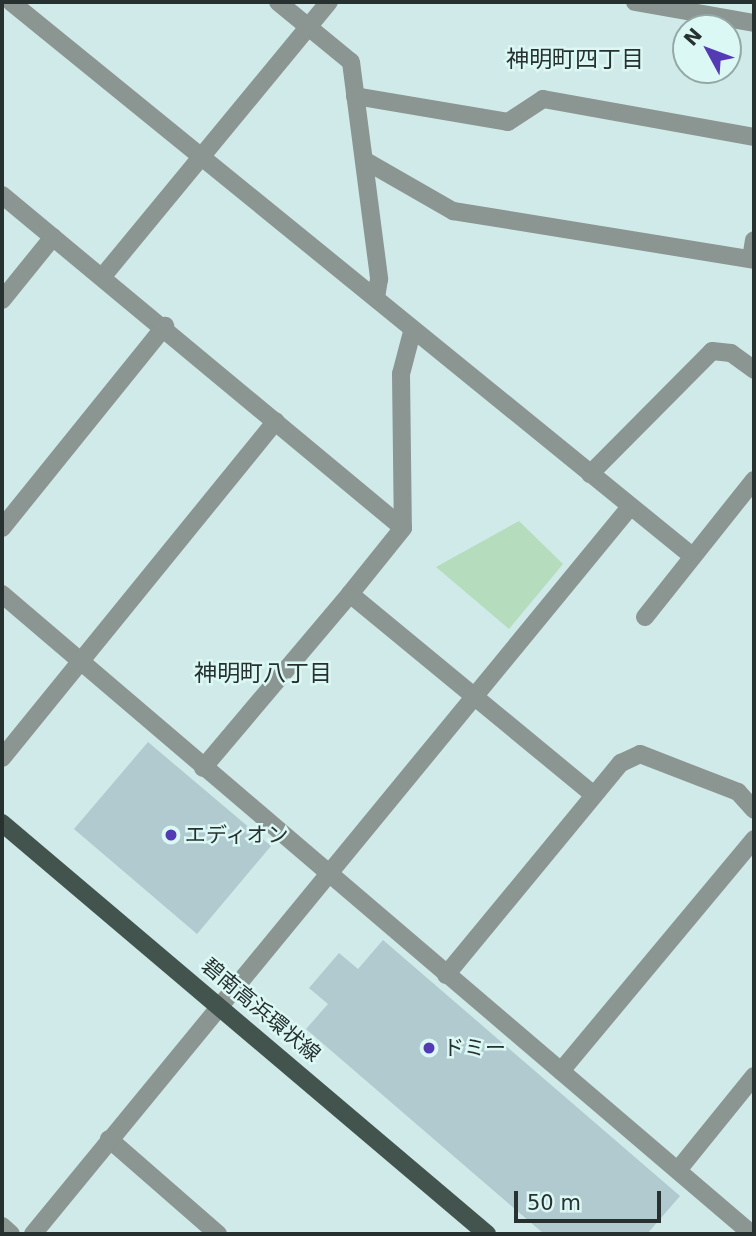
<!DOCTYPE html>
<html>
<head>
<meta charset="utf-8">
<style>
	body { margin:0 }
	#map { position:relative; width:756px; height:1236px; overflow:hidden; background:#cfeae8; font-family:"DejaVu Sans","Noto Sans JP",sans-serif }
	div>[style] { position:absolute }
	.green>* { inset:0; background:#b5ddbd }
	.building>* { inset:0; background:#b0cacf }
	.minor>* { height:18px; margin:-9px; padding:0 9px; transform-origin:9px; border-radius:9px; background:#8b9591 }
	.major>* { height:18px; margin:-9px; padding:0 9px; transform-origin:9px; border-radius:9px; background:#43544e }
	.dots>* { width:19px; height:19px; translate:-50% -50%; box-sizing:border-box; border:4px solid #dcf8f5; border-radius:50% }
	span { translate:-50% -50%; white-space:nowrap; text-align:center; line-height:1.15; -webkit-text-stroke:5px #dcf8f5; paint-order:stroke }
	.poi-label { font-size:21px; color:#273130 }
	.left { translate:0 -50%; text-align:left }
	.street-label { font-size:21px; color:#273130 }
	.neighbourhood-label { font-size:23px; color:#273130 }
	.frame { position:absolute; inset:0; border:4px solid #273130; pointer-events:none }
	.north { position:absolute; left:672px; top:14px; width:70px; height:70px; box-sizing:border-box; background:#dcf8f5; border:2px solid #94a8a6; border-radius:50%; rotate:311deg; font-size:19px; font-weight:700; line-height:28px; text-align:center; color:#273130 }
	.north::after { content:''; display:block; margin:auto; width:24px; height:32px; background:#553bb3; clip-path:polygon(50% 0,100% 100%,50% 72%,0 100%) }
	.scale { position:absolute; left:514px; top:1191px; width:147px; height:32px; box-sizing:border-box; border:4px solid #273130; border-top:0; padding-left:9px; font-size:21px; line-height:24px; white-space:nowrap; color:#273130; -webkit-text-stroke:5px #dcf8f5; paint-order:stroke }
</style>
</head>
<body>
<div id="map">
	<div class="green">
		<div style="clip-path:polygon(519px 521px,563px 564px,509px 629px,436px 567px)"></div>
	</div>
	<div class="building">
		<div style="clip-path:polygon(148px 742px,271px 846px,197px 934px,74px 829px)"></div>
		<div style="clip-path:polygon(383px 940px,680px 1196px,647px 1234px,544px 1234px,306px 1029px,328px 1004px,309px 988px,339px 953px,358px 969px)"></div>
	</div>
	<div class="minor">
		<div style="left:11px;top:2px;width:876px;rotate:39.12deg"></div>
		<div style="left:278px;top:2px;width:94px;rotate:39.4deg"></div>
		<div style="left:351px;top:62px;width:219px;rotate:82.6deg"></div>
		<div style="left:379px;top:279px;width:19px;rotate:99deg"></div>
		<div style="left:635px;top:2px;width:121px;rotate:10deg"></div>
		<div style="left:355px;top:96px;width:155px;rotate:9.6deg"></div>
		<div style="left:508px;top:122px;width:42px;rotate:-33.3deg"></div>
		<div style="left:543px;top:99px;width:214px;rotate:10.2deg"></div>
		<div style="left:364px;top:160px;width:103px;rotate:29.8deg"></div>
		<div style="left:453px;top:211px;width:305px;rotate:9.2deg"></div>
		<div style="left:2px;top:195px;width:521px;rotate:39.71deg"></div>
		<div style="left:751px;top:259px;width:19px;rotate:-81deg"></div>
		<div style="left:103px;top:276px;width:355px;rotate:-50.5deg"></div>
		<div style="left:2px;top:300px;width:81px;rotate:-51deg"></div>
		<div style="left:412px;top:332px;width:43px;rotate:104.7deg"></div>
		<div style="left:401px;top:374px;width:154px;rotate:89.3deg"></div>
		<div style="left:403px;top:528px;width:85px;rotate:128.8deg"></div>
		<div style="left:350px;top:594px;width:315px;rotate:39.5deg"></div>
		<div style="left:590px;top:474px;width:173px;rotate:-45.2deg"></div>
		<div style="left:712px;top:351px;width:19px;rotate:6deg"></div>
		<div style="left:731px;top:353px;width:29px;rotate:36deg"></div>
		<div style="left:2px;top:528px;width:260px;rotate:-51.1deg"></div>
		<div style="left:2px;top:594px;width:986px;rotate:40.48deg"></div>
		<div style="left:645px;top:617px;width:175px;rotate:-51.5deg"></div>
		<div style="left:2px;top:758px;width:434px;rotate:-50.9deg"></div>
		<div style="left:203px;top:768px;width:228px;rotate:-49.8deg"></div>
		<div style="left:446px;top:975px;width:275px;rotate:-50.5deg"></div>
		<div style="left:621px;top:763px;width:21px;rotate:-25deg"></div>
		<div style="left:640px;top:754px;width:105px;rotate:21.2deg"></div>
		<div style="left:738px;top:792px;width:24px;rotate:48deg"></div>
		<div style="left:561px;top:1071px;width:302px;rotate:-50.2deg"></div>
		<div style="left:109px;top:1139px;width:145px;rotate:41.1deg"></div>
		<div style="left:678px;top:1170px;width:121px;rotate:-51deg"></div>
		<div style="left:2px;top:1226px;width:12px;rotate:42deg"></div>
		<div style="left:33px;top:1234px;width:941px;rotate:-50.61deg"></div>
	</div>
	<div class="major">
		<div style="left:2px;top:823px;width:636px;rotate:40.28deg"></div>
	</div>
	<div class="dots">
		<div style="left:171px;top:835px;background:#553bb3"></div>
		<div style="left:429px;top:1048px;background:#553bb3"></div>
	</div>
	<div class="poi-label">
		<span class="left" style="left:185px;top:835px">エディオン</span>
		<span class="left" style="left:443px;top:1048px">ドミー</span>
	</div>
	<div class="street-label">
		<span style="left:261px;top:1010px;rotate:40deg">碧南高浜環状線</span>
	</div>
	<div class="neighbourhood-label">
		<span style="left:575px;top:59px">神明町四丁目</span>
		<span style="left:263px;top:673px">神明町八丁目</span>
	</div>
	<div class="frame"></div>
	<div class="north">N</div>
	<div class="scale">50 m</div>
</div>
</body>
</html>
